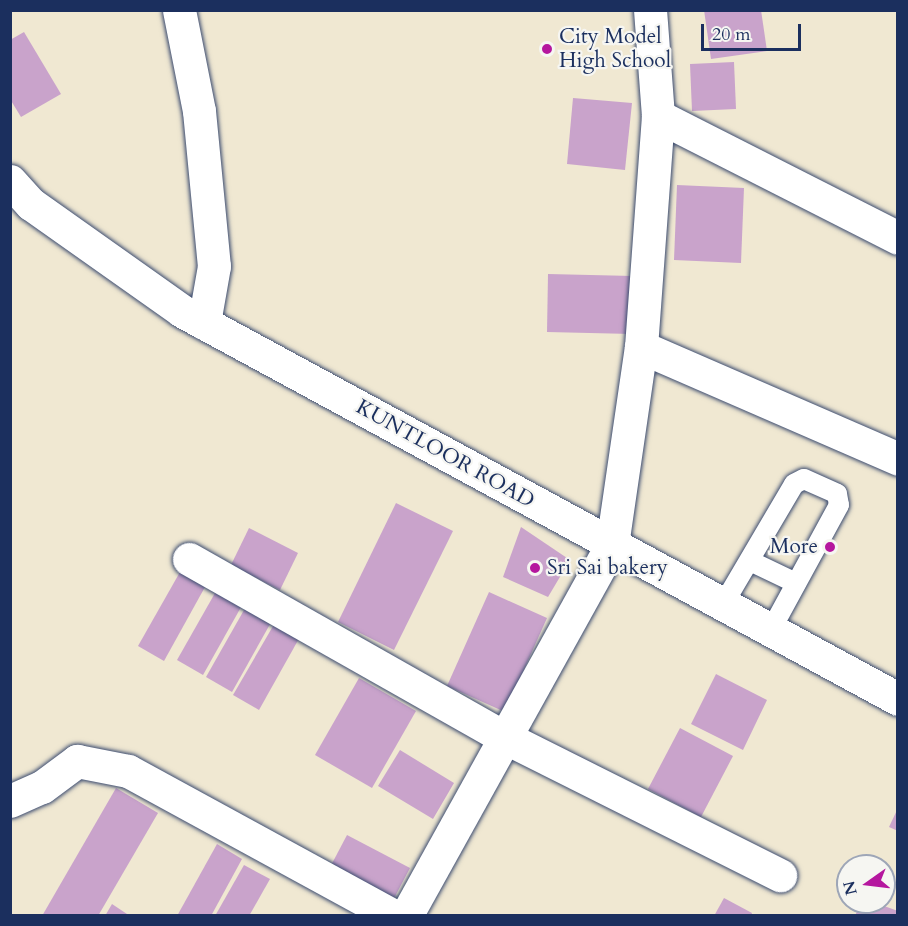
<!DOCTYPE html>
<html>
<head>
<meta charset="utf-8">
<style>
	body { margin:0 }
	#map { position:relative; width:908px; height:926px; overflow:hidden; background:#f0e8d2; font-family:Cardo,serif }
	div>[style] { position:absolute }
	.building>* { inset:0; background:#c9a3cb }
	.roads { filter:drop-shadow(0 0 2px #3b4b6f) drop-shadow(0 0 2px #3b4b6f) }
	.lane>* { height:20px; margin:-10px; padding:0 10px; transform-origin:10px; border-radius:10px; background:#fff }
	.street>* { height:33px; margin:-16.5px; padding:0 16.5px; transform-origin:16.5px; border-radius:16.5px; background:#fff }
	.secondary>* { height:33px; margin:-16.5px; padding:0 16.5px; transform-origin:16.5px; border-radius:16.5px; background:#fff }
	.dots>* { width:16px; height:16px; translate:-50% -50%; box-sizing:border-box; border:3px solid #f6f6f2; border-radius:50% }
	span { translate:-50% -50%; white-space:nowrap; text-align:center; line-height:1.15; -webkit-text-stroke:4.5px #f6f6f2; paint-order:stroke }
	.poi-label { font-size:21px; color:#1b2f5e }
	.left { translate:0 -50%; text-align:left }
	.right { translate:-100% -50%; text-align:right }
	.street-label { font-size:21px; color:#1b2f5e }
	.frame { position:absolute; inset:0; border:12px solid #1b2f5e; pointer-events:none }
	.north { position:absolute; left:836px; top:854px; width:60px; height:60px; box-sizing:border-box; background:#f6f6f2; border:2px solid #9ea6b7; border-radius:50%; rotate:256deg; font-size:16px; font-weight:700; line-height:24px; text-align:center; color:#1b2f5e }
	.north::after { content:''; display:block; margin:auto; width:21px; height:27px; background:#b5179e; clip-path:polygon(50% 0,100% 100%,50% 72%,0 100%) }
	.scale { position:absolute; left:701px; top:24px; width:100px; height:27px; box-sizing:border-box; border:3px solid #1b2f5e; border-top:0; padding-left:8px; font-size:18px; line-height:21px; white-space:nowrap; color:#1b2f5e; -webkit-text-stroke:4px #f6f6f2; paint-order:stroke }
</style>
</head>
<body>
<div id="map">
	<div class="building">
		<div style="clip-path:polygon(704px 10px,761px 10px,767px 51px,711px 59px)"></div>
		<div style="clip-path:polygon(24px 32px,61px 94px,21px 117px,10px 99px,10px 40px)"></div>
		<div style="clip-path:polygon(734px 62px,736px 109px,692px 111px,690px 64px)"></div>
		<div style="clip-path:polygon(573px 98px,632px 103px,625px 170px,567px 164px)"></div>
		<div style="clip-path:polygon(677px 185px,744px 188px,741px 263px,674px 260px)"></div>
		<div style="clip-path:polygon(548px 274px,633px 276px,632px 334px,547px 332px)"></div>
		<div style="clip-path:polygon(396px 503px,453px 531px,394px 650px,338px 622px)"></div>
		<div style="clip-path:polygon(521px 527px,570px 560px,548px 597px,503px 577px)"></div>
		<div style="clip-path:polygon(249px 528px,298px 553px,280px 590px,231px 565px)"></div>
		<div style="clip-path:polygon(180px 572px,205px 587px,164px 661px,138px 646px)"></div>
		<div style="clip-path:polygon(219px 586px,245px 600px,203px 675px,177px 660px)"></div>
		<div style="clip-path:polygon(489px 592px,547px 618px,505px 712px,447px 686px)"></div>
		<div style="clip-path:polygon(248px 603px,274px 617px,232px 692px,206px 677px)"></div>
		<div style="clip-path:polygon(276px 621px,301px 635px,259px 710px,233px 695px)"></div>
		<div style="clip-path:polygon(716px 674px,767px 700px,743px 750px,691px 724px)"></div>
		<div style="clip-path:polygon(359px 678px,416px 711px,372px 788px,315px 755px)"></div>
		<div style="clip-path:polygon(680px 728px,733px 756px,701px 817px,648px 789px)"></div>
		<div style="clip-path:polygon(400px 750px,454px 783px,433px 819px,378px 786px)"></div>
		<div style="clip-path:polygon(116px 788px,158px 813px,98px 916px,42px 916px)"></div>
		<div style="clip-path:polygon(898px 808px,898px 831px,889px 827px)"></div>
		<div style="clip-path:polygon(347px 835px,410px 868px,390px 906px,327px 873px)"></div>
		<div style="clip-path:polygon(217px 844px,242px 859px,211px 916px,177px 916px)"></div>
		<div style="clip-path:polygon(244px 865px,270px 879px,249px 916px,215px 916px)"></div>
		<div style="clip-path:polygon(724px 898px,752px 913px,751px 916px,714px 916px)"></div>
		<div style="clip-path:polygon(861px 902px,873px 902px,898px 911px,898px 916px,855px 916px)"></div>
		<div style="clip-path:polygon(112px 904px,130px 916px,105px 916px)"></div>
	</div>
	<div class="roads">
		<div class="lane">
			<div style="left:750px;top:561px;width:51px;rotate:25.6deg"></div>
			<div style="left:724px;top:603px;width:138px;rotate:-59.5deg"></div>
			<div style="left:794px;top:484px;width:11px;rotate:-27deg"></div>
			<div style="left:804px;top:479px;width:36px;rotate:24deg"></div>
			<div style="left:837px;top:494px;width:11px;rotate:80deg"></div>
			<div style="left:839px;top:505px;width:140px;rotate:118.6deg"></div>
		</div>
		<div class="street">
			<div style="left:179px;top:10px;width:103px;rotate:78.8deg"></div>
			<div style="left:199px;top:111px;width:156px;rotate:84.5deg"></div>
			<div style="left:214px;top:266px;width:58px;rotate:100deg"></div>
			<div style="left:658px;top:116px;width:269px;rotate:26.9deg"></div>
			<div style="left:641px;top:347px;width:280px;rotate:23.5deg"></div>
			<div style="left:189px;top:559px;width:362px;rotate:29.5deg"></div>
			<div style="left:504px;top:737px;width:309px;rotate:26.6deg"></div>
			<div style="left:10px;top:801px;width:35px;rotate:-24deg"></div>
			<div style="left:42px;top:787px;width:44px;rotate:-36.6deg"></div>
			<div style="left:77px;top:761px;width:52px;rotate:11.1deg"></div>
			<div style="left:128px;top:771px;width:303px;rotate:28.6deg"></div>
			<div style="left:406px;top:916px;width:424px;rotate:-61deg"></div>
			<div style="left:612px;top:545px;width:200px;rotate:-81.7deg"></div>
			<div style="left:641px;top:347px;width:232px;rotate:-85.8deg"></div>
			<div style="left:658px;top:116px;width:106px;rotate:-94.3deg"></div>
		</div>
		<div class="secondary">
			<div style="left:10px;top:181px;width:31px;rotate:48deg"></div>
			<div style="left:31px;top:204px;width:185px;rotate:35.3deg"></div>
			<div style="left:182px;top:311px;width:814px;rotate:28.45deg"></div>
		</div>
	</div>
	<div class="dots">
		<div style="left:547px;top:49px;background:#b5179e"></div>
		<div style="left:830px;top:547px;background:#b5179e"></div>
		<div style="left:535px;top:568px;background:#b5179e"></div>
	</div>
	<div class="poi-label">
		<span class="left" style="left:559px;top:49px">City Model<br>High School</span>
		<span class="right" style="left:818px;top:547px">More</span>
		<span class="left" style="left:547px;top:568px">Sri Sai bakery</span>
	</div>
	<div class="street-label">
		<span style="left:445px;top:454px;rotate:29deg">KUNTLOOR ROAD</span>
	</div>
	<div class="frame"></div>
	<div class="north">N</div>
	<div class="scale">20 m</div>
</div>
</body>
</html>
